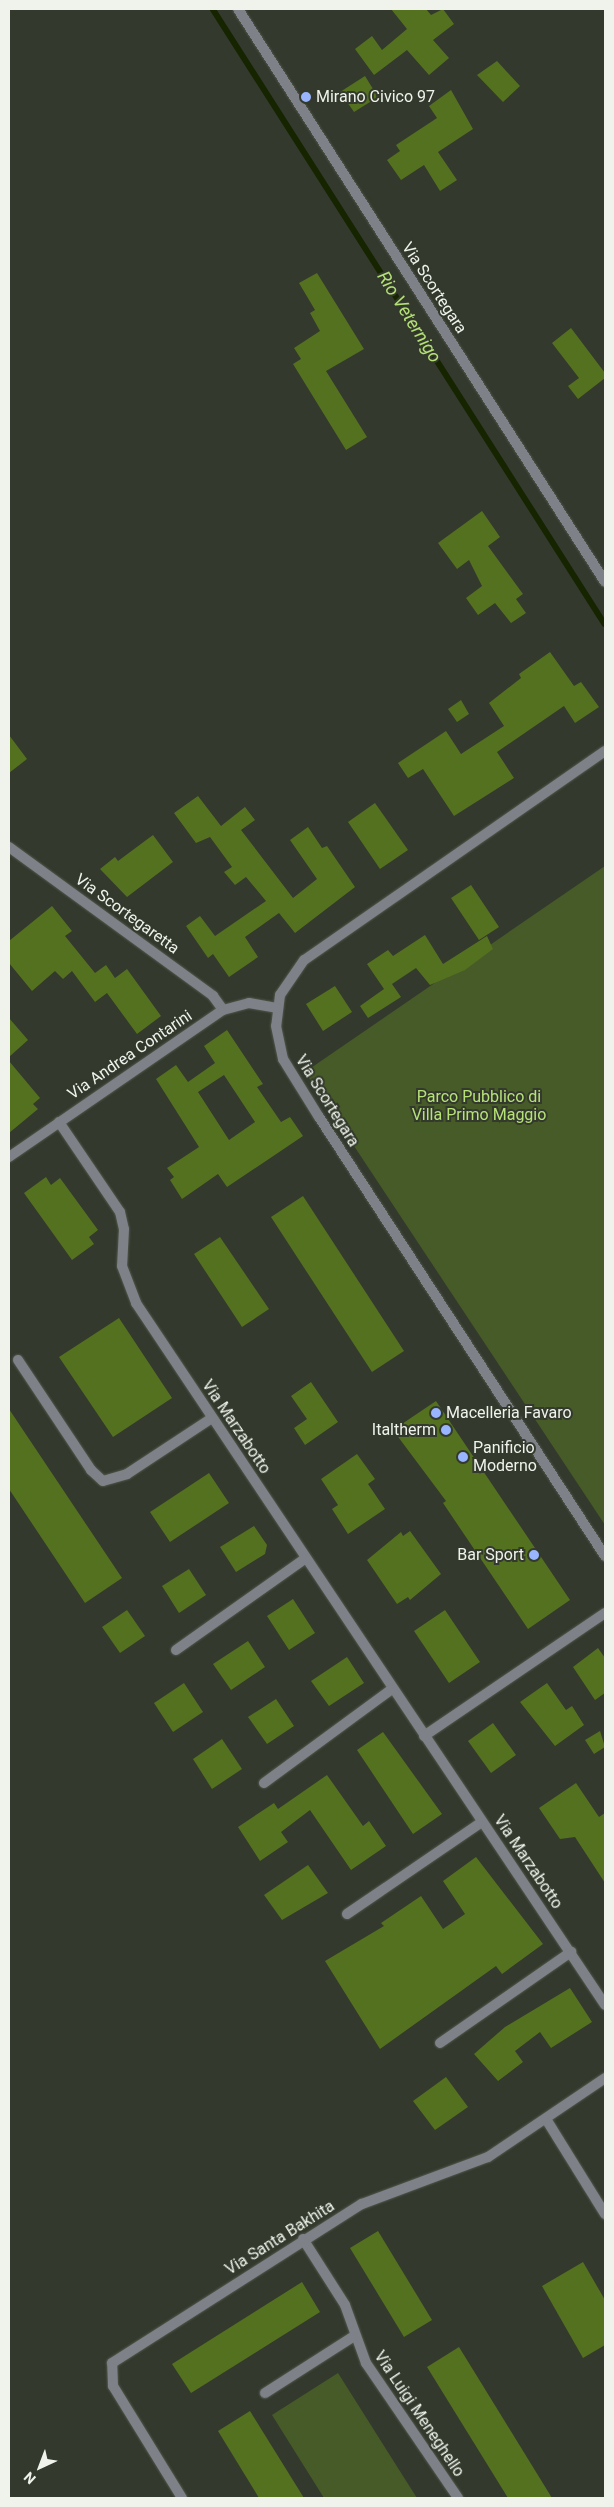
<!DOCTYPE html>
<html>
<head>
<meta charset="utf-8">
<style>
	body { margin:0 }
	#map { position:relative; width:614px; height:2507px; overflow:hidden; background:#33392d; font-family:Roboto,sans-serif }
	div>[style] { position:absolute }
	.green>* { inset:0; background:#475b28 }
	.stream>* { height:5.5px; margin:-2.75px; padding:0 2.75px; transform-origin:2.75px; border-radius:2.75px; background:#162400 }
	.building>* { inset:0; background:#547120 }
	.roads { filter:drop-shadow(0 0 1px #51574b) drop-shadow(0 0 1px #51574b) }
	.minor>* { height:10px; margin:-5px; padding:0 5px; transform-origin:5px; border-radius:5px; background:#7e8187 }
	.tertiary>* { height:10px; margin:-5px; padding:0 5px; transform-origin:5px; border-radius:5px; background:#7e8187 }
	.dots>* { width:14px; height:14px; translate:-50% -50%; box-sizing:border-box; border:2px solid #33392d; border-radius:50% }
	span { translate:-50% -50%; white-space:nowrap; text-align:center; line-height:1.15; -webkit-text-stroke:4px #33392d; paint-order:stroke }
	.poi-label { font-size:16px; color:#eff3eb }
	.left { translate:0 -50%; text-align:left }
	.right { translate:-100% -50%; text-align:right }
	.street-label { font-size:16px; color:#eff3eb }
	.park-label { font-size:16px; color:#b7e277 }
	.water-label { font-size:18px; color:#b5e076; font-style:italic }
	.frame { position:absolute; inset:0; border:10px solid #eff3eb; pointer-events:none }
	.north { position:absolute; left:15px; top:2442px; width:50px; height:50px; -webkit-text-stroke:4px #33392d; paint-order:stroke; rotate:223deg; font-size:14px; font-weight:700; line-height:20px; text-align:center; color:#eff3eb }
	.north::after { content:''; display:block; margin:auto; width:18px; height:22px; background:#eff3eb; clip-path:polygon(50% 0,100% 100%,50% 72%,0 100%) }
</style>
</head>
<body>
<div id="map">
	<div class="green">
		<div style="clip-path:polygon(605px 866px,605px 1525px,305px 1072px)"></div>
		<div style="clip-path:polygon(338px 2373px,403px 2476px,417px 2498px,324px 2498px,272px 2415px)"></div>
	</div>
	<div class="stream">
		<div style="left:213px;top:9px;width:729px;rotate:57.49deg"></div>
	</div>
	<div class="building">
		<div style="clip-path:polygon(391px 9px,426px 9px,431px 15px,443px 9px,454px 24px,433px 40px,449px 58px,429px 75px,407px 50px,374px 75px,355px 49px,372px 36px,382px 50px,407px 29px)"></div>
		<div style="clip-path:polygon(497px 61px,520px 86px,503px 102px,477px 75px)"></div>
		<div style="clip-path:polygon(365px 76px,378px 97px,354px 112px,340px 92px)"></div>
		<div style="clip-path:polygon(451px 90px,473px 129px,438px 152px,457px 180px,440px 191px,424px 165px,401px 180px,387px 160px,400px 151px,396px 145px,437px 118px,429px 106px)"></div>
		<div style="clip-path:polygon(317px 273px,364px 349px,326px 371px,367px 437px,346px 450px,293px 364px,301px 359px,294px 348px,320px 331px,310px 313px,315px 310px,299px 283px)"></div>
		<div style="clip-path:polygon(571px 328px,605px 373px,605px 378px,578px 399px,568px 386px,579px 378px,552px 343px)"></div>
		<div style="clip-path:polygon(482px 511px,500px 537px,488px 546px,523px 594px,516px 599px,526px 613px,511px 623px,495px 603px,478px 615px,466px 598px,482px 586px,469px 560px,457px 569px,438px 543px)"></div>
		<div style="clip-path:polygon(550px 652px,574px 686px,581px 682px,599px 707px,575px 723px,564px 706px,497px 752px,514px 778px,454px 816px,423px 769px,408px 778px,398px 763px,446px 731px,461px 754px,504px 726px,489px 703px,521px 678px,519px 674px)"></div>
		<div style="clip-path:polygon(461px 700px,469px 714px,457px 722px,448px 709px)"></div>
		<div style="clip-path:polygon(9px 735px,27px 759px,9px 773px)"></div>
		<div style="clip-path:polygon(198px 796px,221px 826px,245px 807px,255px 820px,241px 830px,293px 898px,317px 879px,290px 840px,308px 827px,322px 848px,327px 846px,355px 887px,295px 933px,279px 913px,245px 937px,258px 957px,229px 977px,213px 954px,208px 958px,186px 926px,200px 916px,215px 936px,266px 901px,246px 877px,235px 885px,224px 872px,232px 867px,210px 837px,196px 843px,174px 813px)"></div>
		<div style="clip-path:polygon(375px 803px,408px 850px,380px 869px,348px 822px)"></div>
		<div style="clip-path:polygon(153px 835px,173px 862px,127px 897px,100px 869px,115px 857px,118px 861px)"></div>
		<div style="clip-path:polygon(471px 885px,499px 927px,479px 940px,451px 898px)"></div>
		<div style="clip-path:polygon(52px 906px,72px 931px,65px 936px,95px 973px,106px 965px,115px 978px,127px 969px,161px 1016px,137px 1034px,107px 993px,95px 1002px,72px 971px,63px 979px,55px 971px,32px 991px,9px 963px,9px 941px)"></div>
		<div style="clip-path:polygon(425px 935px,443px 964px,487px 936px,493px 949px,465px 970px,430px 985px,416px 968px,392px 984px,401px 997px,368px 1018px,360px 1006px,384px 989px,367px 964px,388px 950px,393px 956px)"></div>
		<div style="clip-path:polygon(335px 986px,352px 1012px,323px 1031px,306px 1004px)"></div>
		<div style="clip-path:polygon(9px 1018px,28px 1040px,9px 1057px)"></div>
		<div style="clip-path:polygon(evenodd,227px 1030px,263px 1084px,257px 1087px,281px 1122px,290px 1117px,303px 1136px,227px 1187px,218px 1174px,182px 1199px,170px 1180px,174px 1177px,167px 1168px,199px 1147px,156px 1079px,176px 1065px,188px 1082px,215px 1063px,204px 1046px,227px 1030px,224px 1075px,255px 1122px,229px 1140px,198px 1092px,224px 1075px)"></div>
		<div style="clip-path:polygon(9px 1061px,40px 1098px,33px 1104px,38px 1109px,9px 1133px)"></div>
		<div style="clip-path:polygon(46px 1177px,51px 1185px,60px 1178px,98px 1230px,89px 1237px,94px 1244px,72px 1260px,24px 1193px)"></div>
		<div style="clip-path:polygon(303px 1196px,404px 1351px,372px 1372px,271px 1217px)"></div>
		<div style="clip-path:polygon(220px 1237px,269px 1309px,242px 1327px,194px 1254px)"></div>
		<div style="clip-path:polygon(119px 1318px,172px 1398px,113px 1437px,59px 1357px)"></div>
		<div style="clip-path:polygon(311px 1382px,338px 1422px,305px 1445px,294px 1428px,307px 1419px,291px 1396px)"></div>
		<div style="clip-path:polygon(436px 1401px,570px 1600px,528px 1629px,443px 1503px,446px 1501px,393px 1430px)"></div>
		<div style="clip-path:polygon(9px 1409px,122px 1578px,85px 1603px,9px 1489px)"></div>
		<div style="clip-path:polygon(357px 1454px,375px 1479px,368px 1484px,385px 1509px,348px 1534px,332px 1509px,338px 1505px,321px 1479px)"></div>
		<div style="clip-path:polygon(209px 1473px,229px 1503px,170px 1542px,150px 1512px)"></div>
		<div style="clip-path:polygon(254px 1526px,267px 1545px,265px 1554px,236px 1572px,220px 1547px)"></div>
		<div style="clip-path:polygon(410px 1531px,441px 1574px,410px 1600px,408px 1597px,397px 1604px,367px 1560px,401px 1532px,403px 1536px)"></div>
		<div style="clip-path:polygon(189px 1569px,206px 1595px,179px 1613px,162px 1586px)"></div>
		<div style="clip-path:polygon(293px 1599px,315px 1633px,289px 1650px,267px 1616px)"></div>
		<div style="clip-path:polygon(127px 1610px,145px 1636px,120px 1653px,102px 1627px)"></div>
		<div style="clip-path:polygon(445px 1610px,480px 1662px,449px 1683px,414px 1631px)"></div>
		<div style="clip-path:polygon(248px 1641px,265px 1667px,231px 1690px,213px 1664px)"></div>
		<div style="clip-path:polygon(598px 1648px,605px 1658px,605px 1693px,595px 1700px,573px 1667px)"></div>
		<div style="clip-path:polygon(347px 1657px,364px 1683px,329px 1706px,311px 1681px)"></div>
		<div style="clip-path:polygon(184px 1683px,203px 1712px,173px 1732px,154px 1703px)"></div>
		<div style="clip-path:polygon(547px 1683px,566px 1710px,572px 1706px,584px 1725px,555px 1746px,520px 1702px)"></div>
		<div style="clip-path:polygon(276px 1699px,294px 1726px,267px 1744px,248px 1717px)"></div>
		<div style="clip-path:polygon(493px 1723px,516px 1755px,491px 1773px,468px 1741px)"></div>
		<div style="clip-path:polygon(600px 1731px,605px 1747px,594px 1754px,585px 1740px)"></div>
		<div style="clip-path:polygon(383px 1732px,442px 1814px,413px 1834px,357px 1750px)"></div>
		<div style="clip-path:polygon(222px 1739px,242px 1769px,212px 1789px,193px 1759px)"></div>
		<div style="clip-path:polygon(327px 1775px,363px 1826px,369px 1821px,386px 1846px,351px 1870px,310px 1810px,281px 1832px,288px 1842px,260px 1861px,238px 1827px,274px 1803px,278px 1809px)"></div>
		<div style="clip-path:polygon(576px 1783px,599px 1817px,605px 1813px,605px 1883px,575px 1837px,560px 1839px,539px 1808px)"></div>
		<div style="clip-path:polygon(476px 1857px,543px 1944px,502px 1974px,496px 1966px,380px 2049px,325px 1961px,384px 1926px,381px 1923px,421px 1896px,443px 1929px,465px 1914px,443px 1881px)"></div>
		<div style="clip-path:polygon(308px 1865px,328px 1893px,282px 1920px,264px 1895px)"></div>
		<div style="clip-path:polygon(570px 1988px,592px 2022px,551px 2048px,540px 2032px,515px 2051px,523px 2062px,498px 2081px,474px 2054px,505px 2027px)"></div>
		<div style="clip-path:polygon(446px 2077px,468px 2107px,435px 2130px,413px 2101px)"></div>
		<div style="clip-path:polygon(378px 2231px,432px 2320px,404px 2337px,350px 2248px)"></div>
		<div style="clip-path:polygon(583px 2262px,605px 2300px,605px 2345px,583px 2358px,542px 2286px)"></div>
		<div style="clip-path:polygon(302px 2282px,320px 2312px,191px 2393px,172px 2364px)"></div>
		<div style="clip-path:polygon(459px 2347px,552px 2498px,508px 2498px,427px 2367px)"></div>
		<div style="clip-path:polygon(250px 2411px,304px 2498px,259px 2498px,218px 2431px)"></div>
	</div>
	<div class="roads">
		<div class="minor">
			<div style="left:9px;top:847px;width:253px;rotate:36.1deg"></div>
			<div style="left:213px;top:996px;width:17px;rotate:54deg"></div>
			<div style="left:59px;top:1122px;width:109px;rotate:55.9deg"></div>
			<div style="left:120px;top:1212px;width:17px;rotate:77deg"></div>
			<div style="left:124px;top:1229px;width:37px;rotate:93deg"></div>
			<div style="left:122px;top:1266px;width:40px;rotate:69deg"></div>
			<div style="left:136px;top:1303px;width:844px;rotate:56.25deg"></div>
			<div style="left:18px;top:1360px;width:132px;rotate:56.4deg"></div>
			<div style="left:91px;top:1470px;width:16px;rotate:43deg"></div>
			<div style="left:103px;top:1481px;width:25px;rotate:-16deg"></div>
			<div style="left:127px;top:1474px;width:102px;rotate:-33.4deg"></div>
			<div style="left:176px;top:1650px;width:159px;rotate:-35.3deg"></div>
			<div style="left:424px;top:1736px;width:219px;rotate:-34.2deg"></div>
			<div style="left:264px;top:1783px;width:159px;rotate:-36.3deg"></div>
			<div style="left:347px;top:1914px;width:163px;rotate:-34.3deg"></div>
			<div style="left:440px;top:2043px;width:160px;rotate:-34.8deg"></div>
			<div style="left:546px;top:2119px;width:112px;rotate:58.2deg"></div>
			<div style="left:303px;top:2239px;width:78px;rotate:57.5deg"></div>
			<div style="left:345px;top:2305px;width:62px;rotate:70.1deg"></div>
			<div style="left:366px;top:2363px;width:163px;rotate:55.7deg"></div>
			<div style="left:265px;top:2393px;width:106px;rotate:-32.6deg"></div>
			<div style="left:182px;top:2498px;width:132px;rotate:-121.6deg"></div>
			<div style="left:113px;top:2386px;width:23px;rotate:-92deg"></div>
			<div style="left:112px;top:2363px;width:296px;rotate:-32.5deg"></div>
			<div style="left:362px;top:2204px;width:134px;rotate:-20.5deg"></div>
			<div style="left:488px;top:2157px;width:141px;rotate:-34deg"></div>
		</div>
		<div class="tertiary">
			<div style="left:238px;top:9px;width:680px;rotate:57.36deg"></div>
			<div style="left:605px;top:751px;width:366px;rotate:145.2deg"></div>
			<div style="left:304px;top:960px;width:42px;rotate:124.4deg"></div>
			<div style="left:280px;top:995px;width:31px;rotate:97deg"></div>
			<div style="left:276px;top:1026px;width:34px;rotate:78deg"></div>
			<div style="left:283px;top:1059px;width:68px;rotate:58.2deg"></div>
			<div style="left:319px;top:1117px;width:524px;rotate:56.92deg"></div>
			<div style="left:9px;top:1157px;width:260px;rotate:-34.5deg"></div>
			<div style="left:223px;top:1010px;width:27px;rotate:-15deg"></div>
			<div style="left:249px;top:1003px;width:28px;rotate:10deg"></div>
		</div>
	</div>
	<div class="dots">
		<div style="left:306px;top:97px;background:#99b5fd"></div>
		<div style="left:436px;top:1413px;background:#99b5fd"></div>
		<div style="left:446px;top:1430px;background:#99b5fd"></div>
		<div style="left:463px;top:1457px;background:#99b5fd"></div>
		<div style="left:534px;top:1555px;background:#99b5fd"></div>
	</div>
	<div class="poi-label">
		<span class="left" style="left:316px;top:97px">Mirano Civico 97</span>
		<span class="left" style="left:446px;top:1413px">Macelleria Favaro</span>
		<span class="right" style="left:436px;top:1430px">Italtherm</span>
		<span class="left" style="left:473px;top:1457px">Panificio<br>Moderno</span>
		<span class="right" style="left:524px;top:1555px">Bar Sport</span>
	</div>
	<div class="street-label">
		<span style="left:434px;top:288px;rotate:57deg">Via Scortegara</span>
		<span style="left:127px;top:914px;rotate:36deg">Via Scortegaretta</span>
		<span style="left:130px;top:1055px;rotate:-34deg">Via Andrea Contarini</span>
		<span style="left:327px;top:1101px;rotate:58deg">Via Scortegara</span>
		<span style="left:236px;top:1427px;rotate:56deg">Via Marzabotto</span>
		<span style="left:528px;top:1862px;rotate:56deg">Via Marzabotto</span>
		<span style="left:280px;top:2238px;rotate:-32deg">Via Santa Bakhita</span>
		<span style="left:419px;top:2414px;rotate:56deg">Via Luigi Meneghello</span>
	</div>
	<div class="park-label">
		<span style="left:479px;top:1106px">Parco Pubblico di<br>Villa Primo Maggio</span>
	</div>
	<div class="water-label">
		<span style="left:409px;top:317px;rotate:58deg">Rio Veternigo</span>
	</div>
	<div class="frame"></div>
	<div class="north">N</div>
</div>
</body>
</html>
